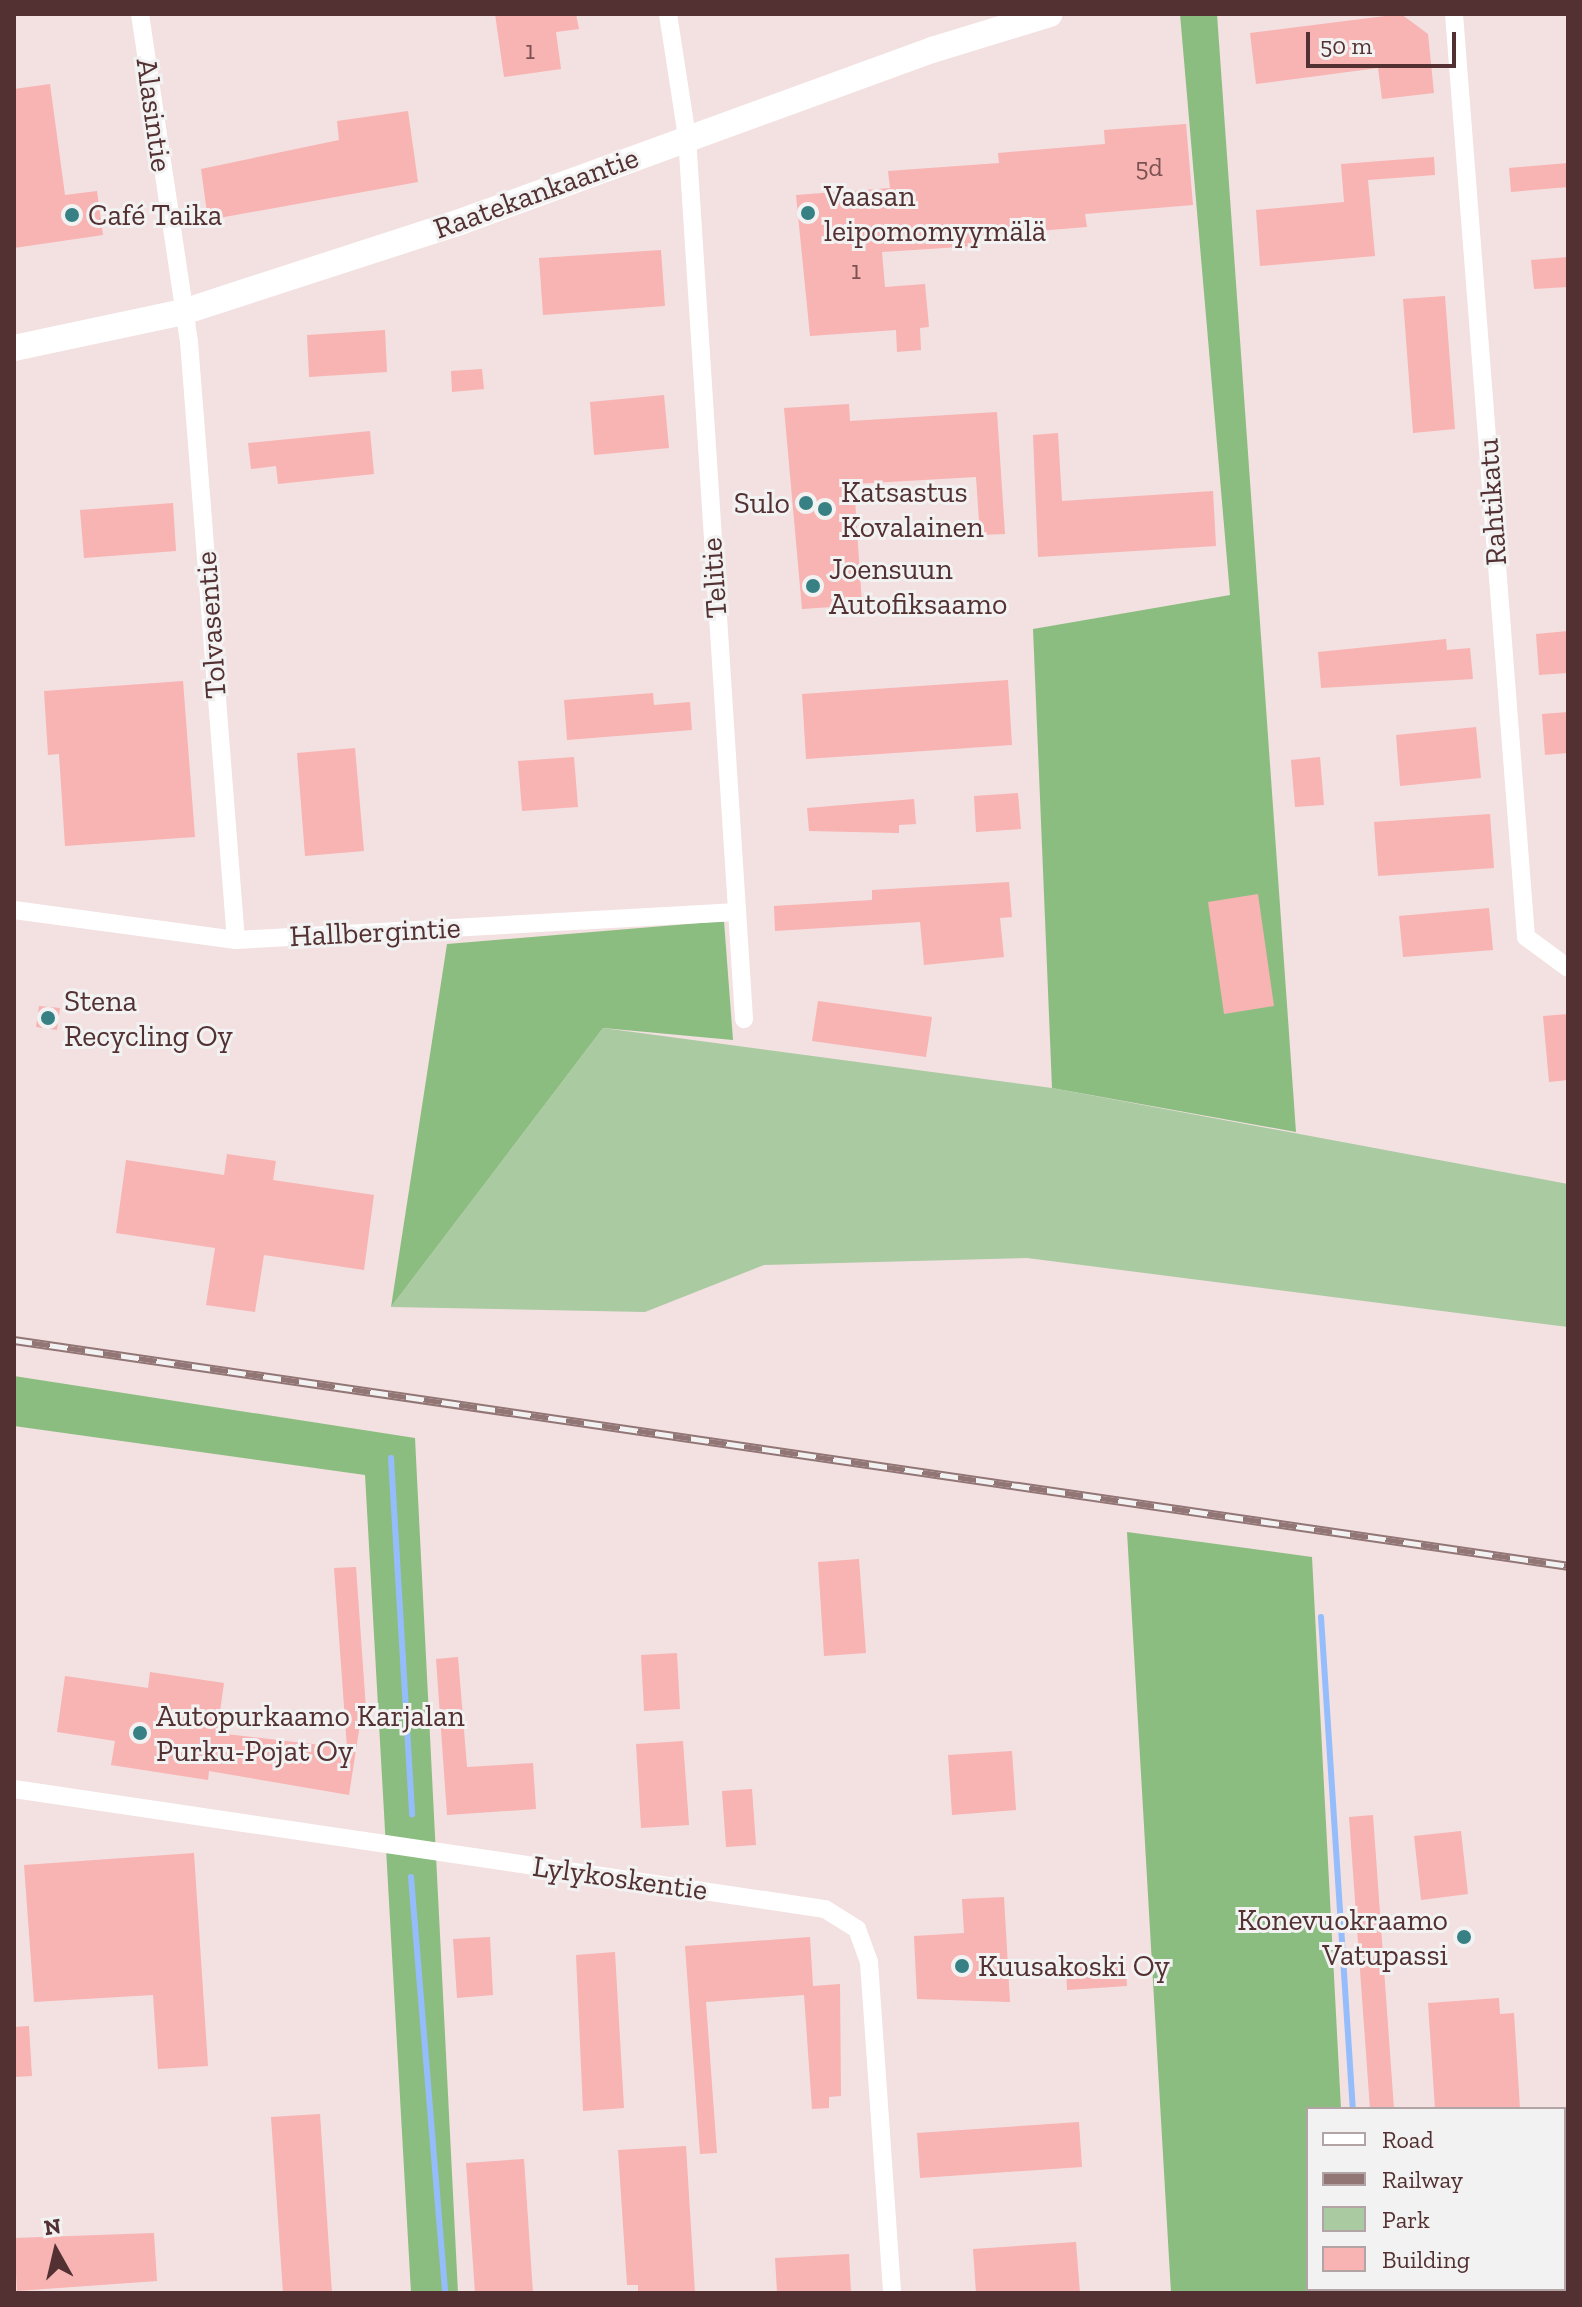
<!DOCTYPE html>
<html>
<head>
<meta charset="utf-8">
<style>
	body { margin:0 }
	#map { position:relative; width:1582px; height:2307px; overflow:hidden; background:#f3e0e0; font-family:"Zilla Slab",serif }
	div>[style] { position:absolute }
	.green>* { inset:0; background:#aacaa2 }
	.forest>* { inset:0; background:#8cbd80 }
	.stream>* { height:6px; margin:-3px; padding:0 3px; transform-origin:3px; border-radius:3px; background:#95bdfc }
	.building>* { inset:0; background:#f8b3b3 }
	.minor>* { height:18px; margin:-9px; padding:0 9px; transform-origin:9px; border-radius:9px; background:#fff }
	.secondary>* { height:26px; margin:-13px; padding:0 13px; transform-origin:13px; border-radius:13px; background:#fff }
	.rail>* { height:9px; margin-top:-4.5px; transform-origin:0; background:repeating-linear-gradient(90deg,#f2f2f2 0 18px,#927676 0 36px); box-sizing:border-box; border-block:2px solid #927676 }
	.dots>* { width:22px; height:22px; translate:-50% -50%; box-sizing:border-box; border:4px solid #f2f2f2; border-radius:50% }
	span { translate:-50% -50%; white-space:nowrap; text-align:center; line-height:1.15; -webkit-text-stroke:6px #f2f2f2; paint-order:stroke }
	.number-label { font-size:26px; color:#7c5152 }
	.number-label span { -webkit-text-stroke-width:0 }
	.street-label { font-size:30px; color:#533031 }
	.poi-label { font-size:30px; color:#533031 }
	.left { translate:0 -50%; text-align:left }
	.right { translate:-100% -50%; text-align:right }
	.frame { position:absolute; inset:0; border:16px solid #533031; pointer-events:none }
	.legend { position:absolute; left:1306px; top:2107px; width:260px; height:184px; box-sizing:border-box; background:#f2f2f2; border:2px solid #b2a4a5; margin:0; padding:10px 14px; list-style:none; font-size:24px; color:#533031 }
	.legend li { display:flex; align-items:center; gap:16px; height:40px }
	.legend b { width:40px; border:2px solid #b2a4a5 }
	.north { position:absolute; left:16px; top:2211px; width:80px; height:80px; -webkit-text-stroke:6px #f2f2f2; paint-order:stroke; rotate:352deg; font-size:22px; font-weight:700; line-height:32px; text-align:center; color:#533031 }
	.north::after { content:''; display:block; margin:auto; width:28px; height:36px; background:#533031; clip-path:polygon(50% 0,100% 100%,50% 72%,0 100%) }
	.scale { position:absolute; left:1306px; top:32px; width:150px; height:36px; box-sizing:border-box; border:4px solid #533031; border-top:0; padding-left:10px; font-size:24px; line-height:28px; white-space:nowrap; color:#533031; -webkit-text-stroke:6px #f2f2f2; paint-order:stroke }
</style>
</head>
<body>
<div id="map">
	<div class="green">
		<div style="clip-path:polygon(603px 1028px,1052px 1088px,1568px 1184px,1568px 1327px,1027px 1258px,764px 1265px,645px 1312px,391px 1307px)"></div>
	</div>
	<div class="forest">
		<div style="clip-path:polygon(1180px 14px,1217px 14px,1296px 1132px,1052px 1088px,1033px 629px,1230px 595px)"></div>
		<div style="clip-path:polygon(724px 921px,733px 1040px,603px 1028px,391px 1307px,447px 944px)"></div>
		<div style="clip-path:polygon(14px 1376px,415px 1438px,458px 2293px,411px 2293px,365px 1475px,14px 1426px)"></div>
		<div style="clip-path:polygon(1127px 1532px,1312px 1557px,1341px 2109px,1308px 2109px,1308px 2289px,1351px 2293px,1171px 2293px)"></div>
	</div>
	<div class="stream">
		<div style="left:391px;top:1458px;width:357px;rotate:86.6deg"></div>
		<div style="left:1321px;top:1617px;width:493px;rotate:86.3deg"></div>
		<div style="left:411px;top:1877px;width:417px;rotate:85.3deg"></div>
		<div style="left:1365px;top:2289px;width:4px;rotate:90deg"></div>
	</div>
	<div class="building">
		<div style="clip-path:polygon(495px 14px,576px 14px,579px 29px,556px 32px,561px 69px,504px 77px)"></div>
		<div style="clip-path:polygon(1401px 14px,1428px 34px,1434px 93px,1382px 99px,1378px 68px,1256px 84px,1250px 33px)"></div>
		<div style="clip-path:polygon(50px 84px,65px 195px,97px 191px,103px 235px,14px 248px,14px 89px)"></div>
		<div style="clip-path:polygon(408px 111px,418px 182px,208px 220px,201px 169px,339px 140px,337px 121px)"></div>
		<div style="clip-path:polygon(1186px 124px,1193px 205px,1085px 214px,1087px 227px,975px 236px,976px 246px,882px 252px,885px 287px,925px 284px,929px 327px,920px 328px,921px 350px,897px 352px,896px 330px,810px 336px,796px 195px,890px 188px,888px 171px,999px 163px,998px 153px,1105px 144px,1104px 130px)"></div>
		<div style="clip-path:polygon(1434px 157px,1435px 175px,1368px 180px,1375px 256px,1260px 266px,1256px 210px,1344px 202px,1341px 164px)"></div>
		<div style="clip-path:polygon(1568px 163px,1568px 187px,1511px 192px,1509px 168px)"></div>
		<div style="clip-path:polygon(661px 250px,665px 306px,543px 315px,539px 258px)"></div>
		<div style="clip-path:polygon(1568px 257px,1568px 287px,1534px 289px,1531px 260px)"></div>
		<div style="clip-path:polygon(1445px 296px,1455px 429px,1413px 433px,1403px 299px)"></div>
		<div style="clip-path:polygon(385px 330px,387px 372px,309px 377px,307px 335px)"></div>
		<div style="clip-path:polygon(482px 369px,484px 389px,452px 392px,451px 371px)"></div>
		<div style="clip-path:polygon(664px 395px,669px 448px,594px 455px,590px 402px)"></div>
		<div style="clip-path:polygon(849px 404px,850px 421px,997px 412px,1005px 534px,980px 535px,976px 477px,854px 484px,862px 605px,802px 609px,784px 408px)"></div>
		<div style="clip-path:polygon(370px 431px,374px 474px,278px 484px,276px 466px,251px 469px,248px 443px)"></div>
		<div style="clip-path:polygon(1058px 433px,1062px 501px,1213px 491px,1216px 546px,1038px 557px,1033px 435px)"></div>
		<div style="clip-path:polygon(173px 503px,176px 551px,84px 558px,80px 510px)"></div>
		<div style="clip-path:polygon(1568px 631px,1568px 673px,1539px 675px,1536px 634px)"></div>
		<div style="clip-path:polygon(1446px 639px,1447px 650px,1470px 648px,1473px 679px,1321px 688px,1318px 652px)"></div>
		<div style="clip-path:polygon(1008px 680px,1012px 745px,806px 759px,802px 694px)"></div>
		<div style="clip-path:polygon(183px 681px,195px 837px,65px 846px,59px 754px,48px 755px,44px 691px)"></div>
		<div style="clip-path:polygon(653px 693px,654px 705px,690px 702px,692px 730px,567px 740px,564px 700px)"></div>
		<div style="clip-path:polygon(1568px 712px,1568px 753px,1545px 755px,1542px 714px)"></div>
		<div style="clip-path:polygon(1476px 727px,1481px 778px,1400px 786px,1396px 735px)"></div>
		<div style="clip-path:polygon(355px 748px,364px 851px,305px 856px,297px 753px)"></div>
		<div style="clip-path:polygon(574px 757px,578px 807px,522px 811px,518px 761px)"></div>
		<div style="clip-path:polygon(1320px 757px,1324px 805px,1295px 807px,1291px 760px)"></div>
		<div style="clip-path:polygon(1018px 793px,1021px 829px,976px 832px,974px 796px)"></div>
		<div style="clip-path:polygon(914px 799px,916px 824px,899px 825px,899px 833px,809px 831px,807px 808px)"></div>
		<div style="clip-path:polygon(1490px 814px,1494px 868px,1378px 876px,1374px 822px)"></div>
		<div style="clip-path:polygon(1009px 882px,1012px 917px,1000px 918px,1004px 957px,924px 965px,920px 922px,775px 931px,774px 906px,872px 900px,872px 890px)"></div>
		<div style="clip-path:polygon(1258px 894px,1274px 1006px,1224px 1014px,1208px 902px)"></div>
		<div style="clip-path:polygon(1489px 908px,1493px 950px,1403px 957px,1399px 916px)"></div>
		<div style="clip-path:polygon(818px 1001px,932px 1017px,926px 1057px,812px 1041px)"></div>
		<div style="clip-path:polygon(39px 1006px,60px 1008px,57px 1030px,36px 1027px)"></div>
		<div style="clip-path:polygon(1568px 1014px,1568px 1080px,1549px 1082px,1543px 1016px)"></div>
		<div style="clip-path:polygon(227px 1154px,276px 1161px,273px 1180px,374px 1195px,364px 1270px,264px 1255px,255px 1312px,206px 1305px,215px 1248px,116px 1233px,126px 1160px,224px 1175px)"></div>
		<div style="clip-path:polygon(859px 1559px,866px 1653px,824px 1656px,818px 1562px)"></div>
		<div style="clip-path:polygon(356px 1567px,367px 1723px,360px 1724px,349px 1795px,209px 1771px,208px 1780px,111px 1765px,115px 1741px,57px 1732px,65px 1676px,148px 1688px,150px 1672px,224px 1683px,217px 1733px,347px 1748px,334px 1568px)"></div>
		<div style="clip-path:polygon(677px 1653px,680px 1709px,644px 1711px,641px 1655px)"></div>
		<div style="clip-path:polygon(458px 1657px,467px 1767px,533px 1763px,536px 1809px,447px 1815px,436px 1659px)"></div>
		<div style="clip-path:polygon(683px 1741px,689px 1825px,641px 1828px,636px 1744px)"></div>
		<div style="clip-path:polygon(1012px 1751px,1016px 1810px,952px 1815px,948px 1755px)"></div>
		<div style="clip-path:polygon(752px 1789px,756px 1845px,726px 1847px,722px 1791px)"></div>
		<div style="clip-path:polygon(1373px 1815px,1394px 2109px,1370px 2109px,1349px 1817px)"></div>
		<div style="clip-path:polygon(1461px 1831px,1468px 1894px,1421px 1900px,1414px 1836px)"></div>
		<div style="clip-path:polygon(194px 1853px,208px 2066px,158px 2069px,153px 1995px,34px 2002px,24px 1865px)"></div>
		<div style="clip-path:polygon(1004px 1897px,1010px 2002px,917px 1999px,914px 1936px,964px 1933px,962px 1899px)"></div>
		<div style="clip-path:polygon(490px 1937px,493px 1995px,457px 1998px,453px 1939px)"></div>
		<div style="clip-path:polygon(810px 1937px,813px 1986px,840px 1984px,841px 2096px,829px 2097px,829px 2108px,812px 2109px,804px 1995px,706px 2002px,717px 2153px,700px 2154px,685px 1946px)"></div>
		<div style="clip-path:polygon(615px 1952px,624px 2108px,583px 2111px,576px 1955px)"></div>
		<div style="clip-path:polygon(1126px 1962px,1127px 1986px,1067px 1990px,1066px 1966px)"></div>
		<div style="clip-path:polygon(1499px 1998px,1500px 2014px,1514px 2013px,1520px 2109px,1435px 2109px,1428px 2003px)"></div>
		<div style="clip-path:polygon(29px 2026px,32px 2076px,14px 2077px,14px 2027px)"></div>
		<div style="clip-path:polygon(320px 2114px,332px 2293px,283px 2293px,271px 2117px)"></div>
		<div style="clip-path:polygon(1079px 2122px,1082px 2167px,920px 2178px,917px 2133px)"></div>
		<div style="clip-path:polygon(686px 2146px,695px 2293px,638px 2293px,638px 2285px,627px 2285px,618px 2150px)"></div>
		<div style="clip-path:polygon(524px 2159px,533px 2293px,475px 2293px,466px 2163px)"></div>
		<div style="clip-path:polygon(154px 2233px,157px 2281px,17px 2291px,14px 2238px)"></div>
		<div style="clip-path:polygon(1076px 2242px,1080px 2293px,976px 2293px,973px 2249px)"></div>
		<div style="clip-path:polygon(849px 2254px,851px 2293px,777px 2292px,775px 2258px)"></div>
	</div>
	<div class="minor">
		<div style="left:140px;top:14px;width:332px;rotate:81.5deg"></div>
		<div style="left:189px;top:342px;width:600px;rotate:85.51deg"></div>
		<div style="left:668px;top:14px;width:124px;rotate:81.2deg"></div>
		<div style="left:687px;top:137px;width:884px;rotate:86.3deg"></div>
		<div style="left:1454px;top:14px;width:926px;rotate:85.54deg"></div>
		<div style="left:1526px;top:937px;width:52px;rotate:36.4deg"></div>
		<div style="left:14px;top:910px;width:224px;rotate:7.7deg"></div>
		<div style="left:236px;top:940px;width:502px;rotate:-3.2deg"></div>
		<div style="left:14px;top:1789px;width:820px;rotate:8.42deg"></div>
		<div style="left:825px;top:1909px;width:38px;rotate:32deg"></div>
		<div style="left:857px;top:1929px;width:35px;rotate:70deg"></div>
		<div style="left:869px;top:1962px;width:332px;rotate:86deg"></div>
	</div>
	<div class="secondary">
		<div style="left:14px;top:348px;width:173px;rotate:-12deg"></div>
		<div style="left:183px;top:312px;width:291px;rotate:-18deg"></div>
		<div style="left:460px;top:222px;width:502px;rotate:-20.02deg"></div>
		<div style="left:932px;top:50px;width:123px;rotate:-17deg"></div>
	</div>
	<div class="rail">
		<div style="left:14px;top:1340px;width:1570px;rotate:8.27deg"></div>
	</div>
	<div class="dots">
		<div style="left:808px;top:213px;background:#378083"></div>
		<div style="left:72px;top:215px;background:#378083"></div>
		<div style="left:806px;top:503px;background:#378083"></div>
		<div style="left:825px;top:509px;background:#378083"></div>
		<div style="left:813px;top:586px;background:#378083"></div>
		<div style="left:48px;top:1018px;background:#378083"></div>
		<div style="left:140px;top:1733px;background:#378083"></div>
		<div style="left:1464px;top:1937px;background:#378083"></div>
		<div style="left:962px;top:1966px;background:#378083"></div>
	</div>
	<div class="number-label">
		<span style="left:530px;top:51px">1</span>
		<span style="left:1149px;top:168px">5d</span>
		<span style="left:856px;top:271px">1</span>
	</div>
	<div class="street-label">
		<span style="left:154px;top:115px;rotate:82deg">Alasintie</span>
		<span style="left:536px;top:193px;rotate:-20deg">Raatekankaantie</span>
		<span style="left:1492px;top:502px;rotate:-94deg">Rahtikatu</span>
		<span style="left:714px;top:578px;rotate:-94deg">Telitie</span>
		<span style="left:211px;top:625px;rotate:-94deg">Tolvasentie</span>
		<span style="left:375px;top:932px;rotate:-3deg">Hallbergintie</span>
		<span style="left:620px;top:1878px;rotate:8deg">Lylykoskentie</span>
	</div>
	<div class="poi-label">
		<span class="left" style="left:824px;top:213px">Vaasan<br>leipomomyymälä</span>
		<span class="left" style="left:88px;top:215px">Café Taika</span>
		<span class="left" style="left:841px;top:509px">Katsastus<br>Kovalainen</span>
		<span class="right" style="left:790px;top:503px">Sulo</span>
		<span class="left" style="left:829px;top:586px">Joensuun<br>Autofiksaamo</span>
		<span class="left" style="left:64px;top:1018px">Stena<br>Recycling Oy</span>
		<span class="left" style="left:156px;top:1733px">Autopurkaamo Karjalan<br>Purku-Pojat Oy</span>
		<span class="right" style="left:1448px;top:1937px">Konevuokraamo<br>Vatupassi</span>
		<span class="left" style="left:978px;top:1966px">Kuusakoski Oy</span>
	</div>
	<div class="frame"></div>
	<ul class="legend">
	<li><b style="height:10px;background:#fff"></b>Road</li>
	<li><b style="height:10px;background:#927676"></b>Railway</li>
	<li><b style="height:22px;background:#aacaa2"></b>Park</li>
	<li><b style="height:22px;background:#f8b3b3"></b>Building</li>
	</ul>
	<div class="north">N</div>
	<div class="scale">50 m</div>
</div>
</body>
</html>
